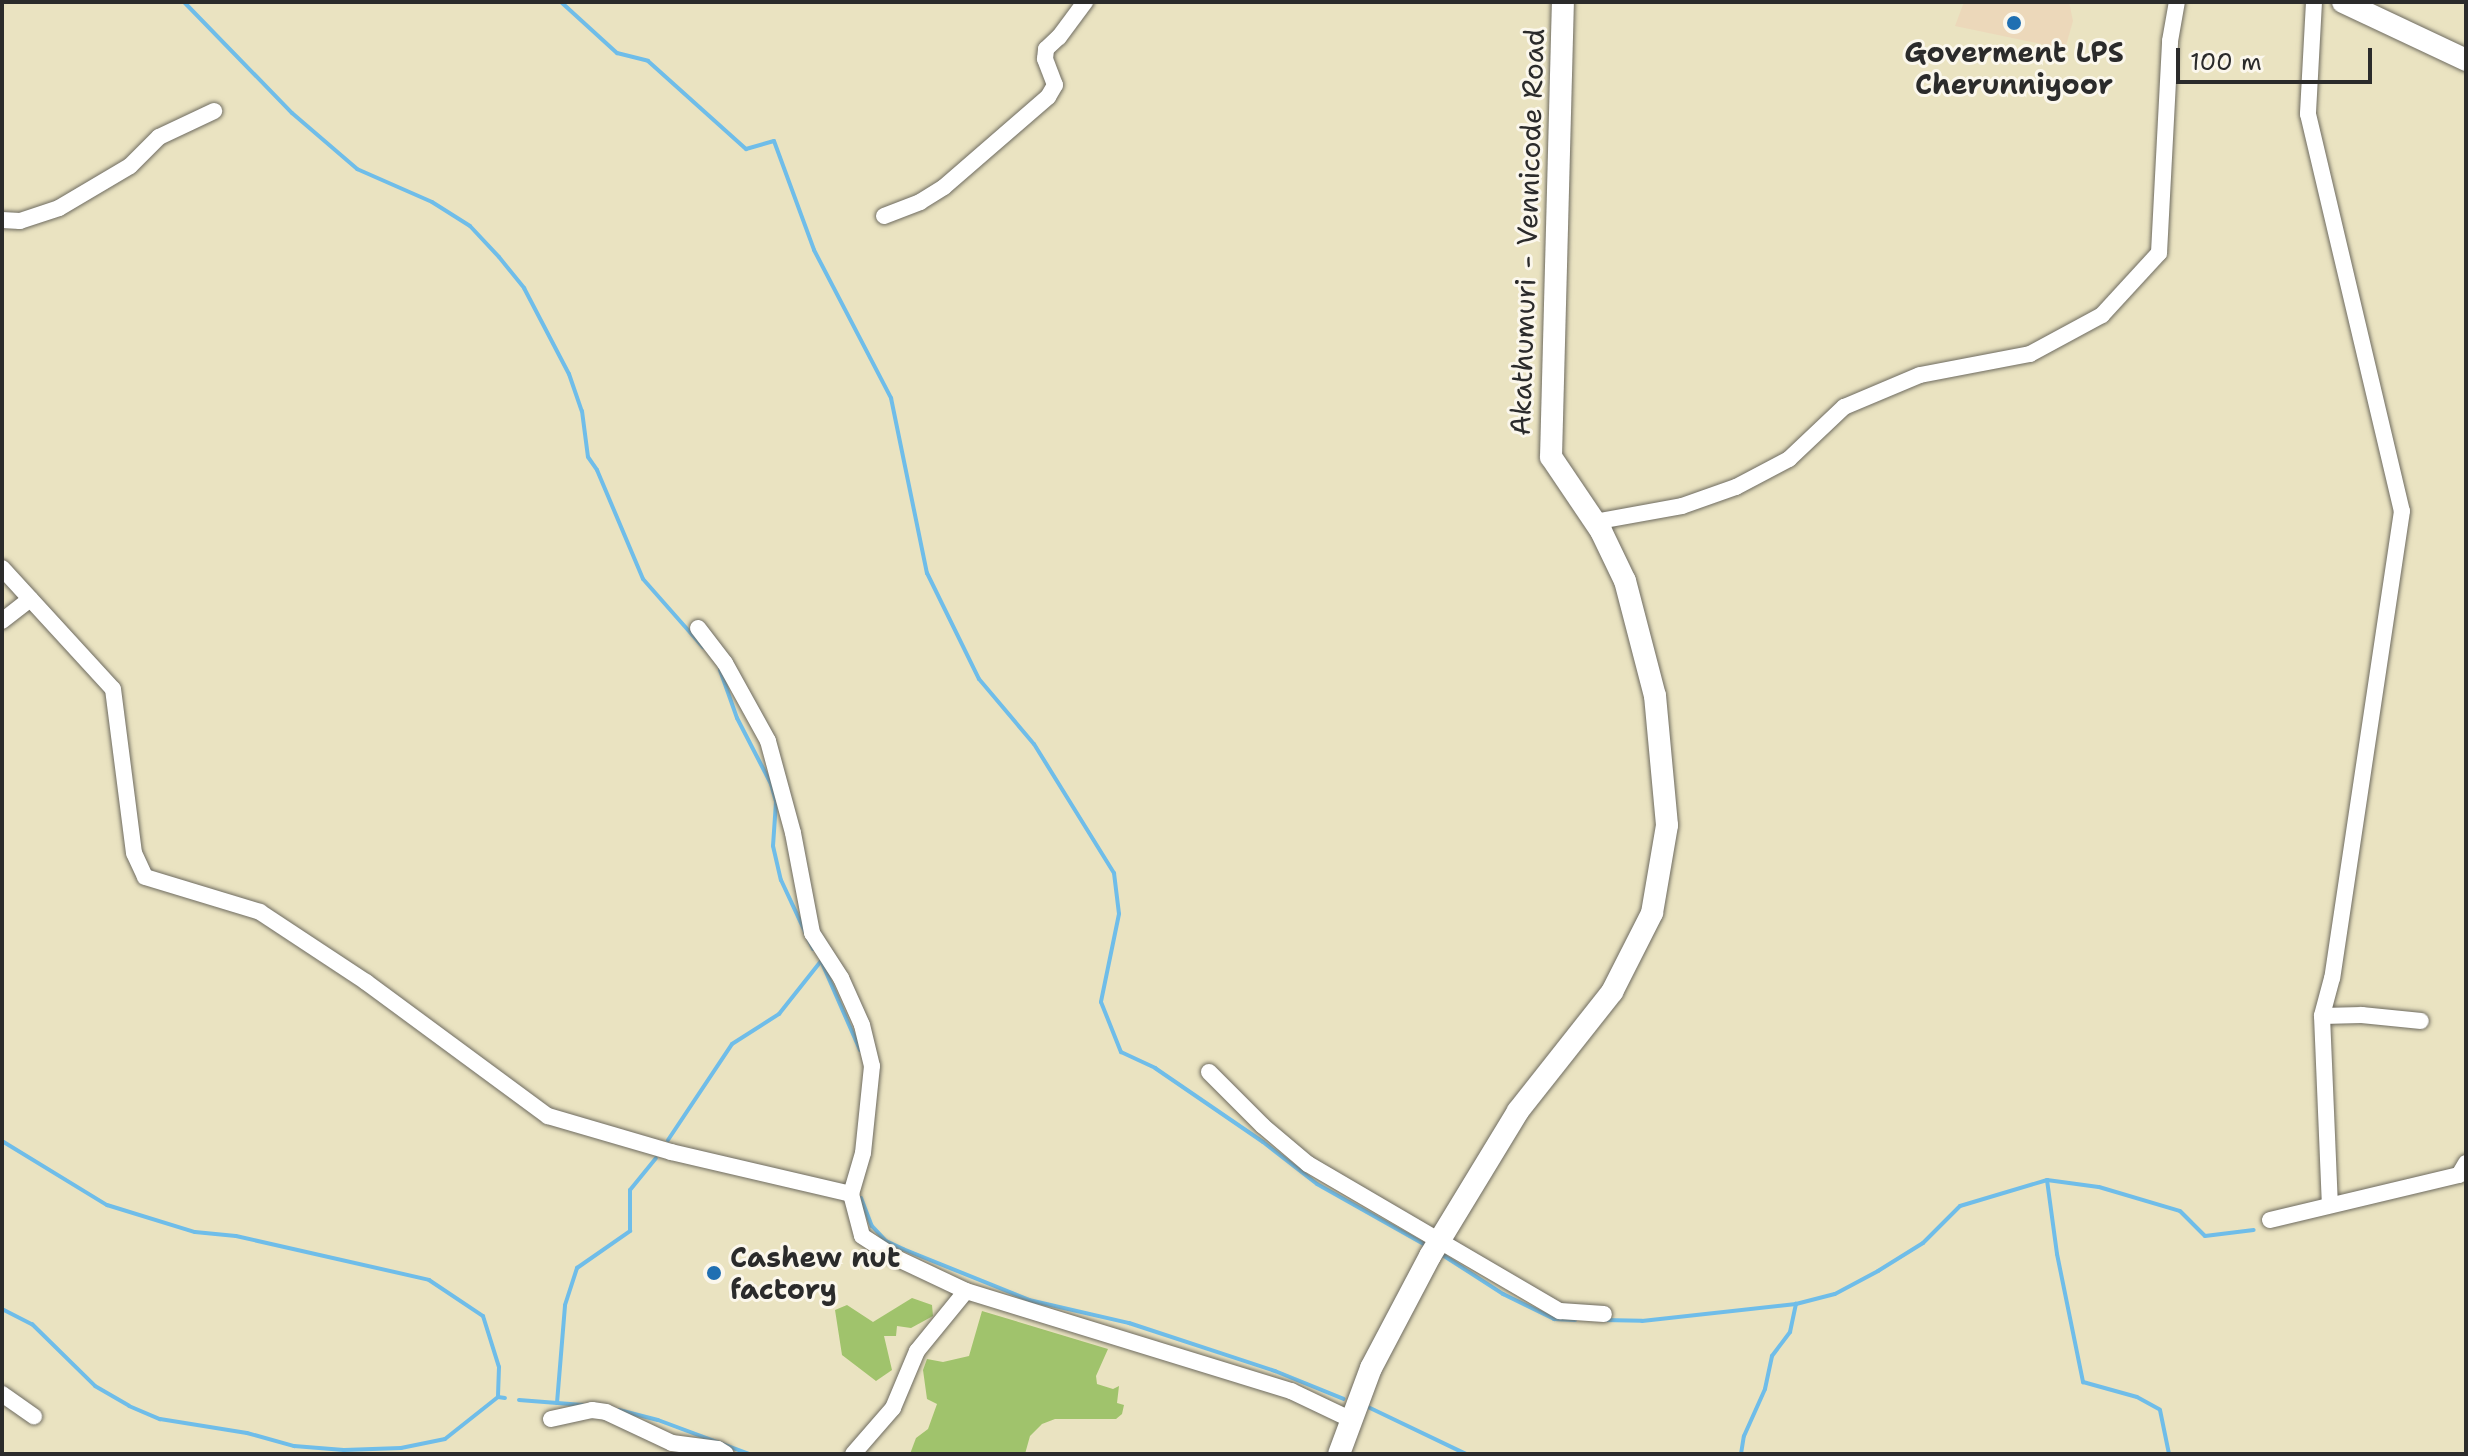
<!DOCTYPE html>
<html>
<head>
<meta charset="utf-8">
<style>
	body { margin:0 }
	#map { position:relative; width:2468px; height:1456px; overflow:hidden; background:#eae3c1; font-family:"Shantell Sans",sans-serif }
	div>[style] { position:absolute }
	.built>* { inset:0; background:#ecd8ba }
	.green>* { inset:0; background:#a0c36c }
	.stream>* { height:4px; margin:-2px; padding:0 2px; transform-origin:2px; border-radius:2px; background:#6fbde9 }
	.roads { filter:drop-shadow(0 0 2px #6e6b60) drop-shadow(0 0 2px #6e6b60) }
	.street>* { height:16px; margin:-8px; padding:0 8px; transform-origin:8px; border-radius:8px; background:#fff }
	.secondary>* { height:22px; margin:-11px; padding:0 11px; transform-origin:11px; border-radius:11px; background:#fff }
	.dots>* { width:22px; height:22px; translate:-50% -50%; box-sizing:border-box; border:4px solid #fbf7ec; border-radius:50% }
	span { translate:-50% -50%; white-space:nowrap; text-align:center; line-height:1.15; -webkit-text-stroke:6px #fbf7ec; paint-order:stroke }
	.poi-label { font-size:28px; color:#2b2b2b; font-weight:700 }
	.left { translate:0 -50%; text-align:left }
	.street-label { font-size:28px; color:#2b2b2b }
	.frame { position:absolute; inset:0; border:4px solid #2b2b2b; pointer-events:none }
	.scale { position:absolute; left:2176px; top:48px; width:196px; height:36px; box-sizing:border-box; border:4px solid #2b2b2b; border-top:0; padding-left:10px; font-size:24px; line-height:28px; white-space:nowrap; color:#2b2b2b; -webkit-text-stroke:6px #fbf7ec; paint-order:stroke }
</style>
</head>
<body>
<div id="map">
	<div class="built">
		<div style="clip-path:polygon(1964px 2px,2069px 2px,2073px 21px,2065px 49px,1955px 26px)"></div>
	</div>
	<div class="green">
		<div style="clip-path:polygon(912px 1298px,932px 1305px,933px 1316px,911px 1328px,897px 1326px,896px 1336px,884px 1336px,892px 1370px,876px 1381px,842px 1355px,835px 1310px,847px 1305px,873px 1322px)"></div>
		<div style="clip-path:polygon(982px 1311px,1108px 1349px,1096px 1376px,1097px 1384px,1113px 1389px,1119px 1386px,1117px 1403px,1124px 1405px,1122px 1414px,1116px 1419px,1055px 1419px,1042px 1424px,1030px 1436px,1025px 1454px,910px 1454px,916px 1438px,928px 1429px,937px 1404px,927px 1399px,923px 1370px,927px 1359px,943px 1362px,969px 1356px)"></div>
	</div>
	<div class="stream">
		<div style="left:184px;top:2px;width:155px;rotate:45.8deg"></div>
		<div style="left:292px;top:113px;width:86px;rotate:40.7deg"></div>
		<div style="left:357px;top:169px;width:82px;rotate:23.7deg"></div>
		<div style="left:432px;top:202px;width:45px;rotate:32.3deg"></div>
		<div style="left:470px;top:226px;width:42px;rotate:46.9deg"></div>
		<div style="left:499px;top:257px;width:40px;rotate:51deg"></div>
		<div style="left:524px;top:288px;width:97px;rotate:62.4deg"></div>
		<div style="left:569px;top:374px;width:39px;rotate:71deg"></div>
		<div style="left:582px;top:411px;width:46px;rotate:82.6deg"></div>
		<div style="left:588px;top:457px;width:16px;rotate:55deg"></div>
		<div style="left:597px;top:470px;width:118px;rotate:67.1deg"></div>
		<div style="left:643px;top:579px;width:91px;rotate:48.6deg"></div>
		<div style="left:561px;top:2px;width:76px;rotate:42.3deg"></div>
		<div style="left:617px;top:53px;width:32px;rotate:14deg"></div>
		<div style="left:648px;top:61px;width:132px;rotate:41.9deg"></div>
		<div style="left:746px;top:149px;width:29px;rotate:-16deg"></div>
		<div style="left:774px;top:141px;width:116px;rotate:69.8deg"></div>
		<div style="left:814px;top:250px;width:167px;rotate:62.5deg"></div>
		<div style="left:891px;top:398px;width:179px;rotate:78.4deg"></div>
		<div style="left:927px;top:573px;width:118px;rotate:63.9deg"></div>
		<div style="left:979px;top:679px;width:85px;rotate:49.8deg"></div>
		<div style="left:1034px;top:744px;width:152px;rotate:58.2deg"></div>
		<div style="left:1114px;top:873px;width:41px;rotate:83deg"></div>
		<div style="left:1119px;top:914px;width:90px;rotate:101.6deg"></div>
		<div style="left:1101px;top:1002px;width:54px;rotate:68.2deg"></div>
		<div style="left:1121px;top:1052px;width:38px;rotate:25deg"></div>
		<div style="left:1155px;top:1068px;width:131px;rotate:34.4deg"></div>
		<div style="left:1263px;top:1142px;width:68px;rotate:37.9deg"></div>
		<div style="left:1317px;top:1184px;width:126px;rotate:29.4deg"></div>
		<div style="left:720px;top:670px;width:51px;rotate:70.5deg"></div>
		<div style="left:737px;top:718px;width:74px;rotate:62.7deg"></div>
		<div style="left:771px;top:784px;width:19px;rotate:74deg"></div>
		<div style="left:776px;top:802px;width:44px;rotate:93.9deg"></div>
		<div style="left:773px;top:846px;width:35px;rotate:77deg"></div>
		<div style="left:781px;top:880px;width:76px;rotate:65.1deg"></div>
		<div style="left:822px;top:963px;width:95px;rotate:66.4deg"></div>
		<div style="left:668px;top:1140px;width:115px;rotate:-56.3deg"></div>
		<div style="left:732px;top:1044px;width:56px;rotate:-32.6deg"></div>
		<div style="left:779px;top:1014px;width:68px;rotate:-51.6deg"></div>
		<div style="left:2px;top:1141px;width:123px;rotate:31.4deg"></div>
		<div style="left:107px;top:1205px;width:92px;rotate:17.1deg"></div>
		<div style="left:195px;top:1232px;width:41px;rotate:5.6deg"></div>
		<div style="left:236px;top:1236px;width:198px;rotate:12.8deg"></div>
		<div style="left:429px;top:1280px;width:65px;rotate:33.7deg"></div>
		<div style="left:483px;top:1316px;width:53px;rotate:72.6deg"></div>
		<div style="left:499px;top:1367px;width:30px;rotate:92deg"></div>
		<div style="left:498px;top:1397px;width:7px;rotate:8deg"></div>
		<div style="left:2047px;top:1180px;width:52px;rotate:7.7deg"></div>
		<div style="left:2099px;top:1187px;width:84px;rotate:16.5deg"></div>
		<div style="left:2180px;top:1211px;width:35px;rotate:45deg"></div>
		<div style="left:2205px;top:1236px;width:49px;rotate:-7deg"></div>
		<div style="left:861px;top:1198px;width:30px;rotate:69deg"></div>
		<div style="left:872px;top:1226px;width:21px;rotate:47deg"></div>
		<div style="left:886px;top:1241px;width:19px;rotate:25deg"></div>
		<div style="left:903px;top:1249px;width:136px;rotate:22deg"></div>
		<div style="left:1029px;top:1300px;width:103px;rotate:13deg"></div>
		<div style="left:1129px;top:1323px;width:154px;rotate:18.2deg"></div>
		<div style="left:1275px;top:1371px;width:74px;rotate:22.1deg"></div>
		<div style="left:1441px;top:1254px;width:74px;rotate:32.8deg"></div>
		<div style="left:1503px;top:1294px;width:57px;rotate:26.1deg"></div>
		<div style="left:1554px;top:1319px;width:21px;rotate:3deg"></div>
		<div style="left:2px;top:1309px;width:34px;rotate:27deg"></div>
		<div style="left:32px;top:1324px;width:88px;rotate:44.5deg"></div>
		<div style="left:95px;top:1386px;width:39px;rotate:30deg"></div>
		<div style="left:129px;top:1406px;width:34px;rotate:23deg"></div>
		<div style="left:160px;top:1419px;width:88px;rotate:9.1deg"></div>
		<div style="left:247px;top:1433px;width:49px;rotate:15.5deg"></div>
		<div style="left:294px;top:1446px;width:50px;rotate:4.6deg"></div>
		<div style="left:344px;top:1450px;width:57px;rotate:-2deg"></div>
		<div style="left:401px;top:1448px;width:45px;rotate:-11.6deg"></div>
		<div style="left:445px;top:1439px;width:68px;rotate:-38.4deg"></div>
		<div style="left:1603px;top:1320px;width:39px;rotate:1deg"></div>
		<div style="left:1642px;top:1321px;width:155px;rotate:-6.3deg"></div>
		<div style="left:519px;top:1400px;width:64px;rotate:4.5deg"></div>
		<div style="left:557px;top:1403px;width:98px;rotate:-85.3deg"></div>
		<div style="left:565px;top:1305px;width:39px;rotate:-72deg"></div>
		<div style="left:577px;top:1268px;width:65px;rotate:-34.9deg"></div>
		<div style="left:630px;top:1231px;width:41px;rotate:-90deg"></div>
		<div style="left:630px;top:1190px;width:41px;rotate:-50.9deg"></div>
		<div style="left:1368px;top:1407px;width:109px;rotate:25.6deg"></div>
		<div style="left:619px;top:1410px;width:40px;rotate:14.4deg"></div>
		<div style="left:658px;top:1420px;width:97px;rotate:20.5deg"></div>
		<div style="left:1741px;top:1454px;width:18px;rotate:-81deg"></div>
		<div style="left:1744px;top:1436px;width:51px;rotate:-65.9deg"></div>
		<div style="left:1765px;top:1389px;width:34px;rotate:-78deg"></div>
		<div style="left:1772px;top:1356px;width:30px;rotate:-53deg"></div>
		<div style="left:1790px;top:1332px;width:29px;rotate:-78deg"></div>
		<div style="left:1796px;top:1304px;width:40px;rotate:-14.4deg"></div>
		<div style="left:1835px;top:1294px;width:49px;rotate:-28.1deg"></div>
		<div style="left:1878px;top:1271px;width:53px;rotate:-31.9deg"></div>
		<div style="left:1923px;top:1243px;width:52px;rotate:-45deg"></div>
		<div style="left:1960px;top:1206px;width:91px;rotate:-16.6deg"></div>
		<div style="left:2047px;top:1180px;width:75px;rotate:82.3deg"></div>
		<div style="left:2057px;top:1254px;width:131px;rotate:78.5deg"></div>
		<div style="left:2083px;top:1382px;width:56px;rotate:15.5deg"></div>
		<div style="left:2137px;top:1397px;width:26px;rotate:29deg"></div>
		<div style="left:2160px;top:1410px;width:45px;rotate:78.4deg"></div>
	</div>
	<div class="roads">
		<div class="street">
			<div style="left:2314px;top:2px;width:112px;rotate:93.1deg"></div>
			<div style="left:2308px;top:114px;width:408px;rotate:76.7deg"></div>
			<div style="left:2402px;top:511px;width:472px;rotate:98.5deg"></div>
			<div style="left:2332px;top:978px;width:39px;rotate:105deg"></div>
			<div style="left:2322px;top:1016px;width:189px;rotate:87.6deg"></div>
			<div style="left:884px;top:216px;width:39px;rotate:-21deg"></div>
			<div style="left:920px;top:202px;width:28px;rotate:-32deg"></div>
			<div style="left:944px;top:187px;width:138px;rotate:-40.9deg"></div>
			<div style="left:1048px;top:97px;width:14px;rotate:-60deg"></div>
			<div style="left:1055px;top:85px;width:28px;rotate:-111deg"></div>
			<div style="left:1045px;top:59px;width:10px;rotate:-84deg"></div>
			<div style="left:1046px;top:49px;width:18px;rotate:-43deg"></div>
			<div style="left:1059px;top:37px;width:44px;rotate:-53.4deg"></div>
			<div style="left:2px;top:220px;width:18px;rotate:3deg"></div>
			<div style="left:20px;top:221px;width:41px;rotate:-18.4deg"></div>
			<div style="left:59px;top:208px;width:82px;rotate:-30.6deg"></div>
			<div style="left:130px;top:166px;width:41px;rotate:-45deg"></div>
			<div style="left:159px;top:137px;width:61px;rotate:-25.3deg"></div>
			<div style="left:1594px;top:522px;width:89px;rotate:-10.3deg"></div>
			<div style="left:1682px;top:506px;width:57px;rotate:-19.4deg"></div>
			<div style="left:1736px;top:487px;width:60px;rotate:-27.8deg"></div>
			<div style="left:1789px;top:459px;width:76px;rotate:-43.4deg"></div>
			<div style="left:1844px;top:407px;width:82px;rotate:-22.8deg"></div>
			<div style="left:1920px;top:375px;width:112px;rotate:-10.8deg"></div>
			<div style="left:2030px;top:354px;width:82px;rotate:-28.4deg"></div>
			<div style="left:2102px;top:315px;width:84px;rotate:-47.4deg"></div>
			<div style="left:2159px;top:253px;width:212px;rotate:-87deg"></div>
			<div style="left:2170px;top:41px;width:40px;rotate:-80deg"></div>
			<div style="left:2px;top:568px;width:164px;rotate:47.5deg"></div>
			<div style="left:113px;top:689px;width:165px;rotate:82.7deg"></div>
			<div style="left:134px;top:853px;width:26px;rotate:65deg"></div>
			<div style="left:145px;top:877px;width:120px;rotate:16.9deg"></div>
			<div style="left:260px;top:912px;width:127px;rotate:33.4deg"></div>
			<div style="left:366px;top:982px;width:226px;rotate:36.4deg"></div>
			<div style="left:548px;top:1116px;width:128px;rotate:16.3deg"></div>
			<div style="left:671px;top:1152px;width:185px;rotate:13.1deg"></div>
			<div style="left:851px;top:1194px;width:43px;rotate:75.3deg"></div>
			<div style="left:862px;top:1236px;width:40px;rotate:32.9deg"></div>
			<div style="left:896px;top:1258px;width:77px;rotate:25.2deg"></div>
			<div style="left:966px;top:1291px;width:340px;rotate:17.1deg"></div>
			<div style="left:1291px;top:1391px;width:68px;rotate:25.4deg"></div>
			<div style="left:2px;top:621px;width:36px;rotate:-38deg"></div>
			<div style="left:698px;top:628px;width:44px;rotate:52.4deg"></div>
			<div style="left:725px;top:663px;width:89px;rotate:61.1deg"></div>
			<div style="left:768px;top:741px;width:95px;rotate:74.8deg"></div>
			<div style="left:793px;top:833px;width:102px;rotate:79.2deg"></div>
			<div style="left:812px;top:933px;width:54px;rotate:57.2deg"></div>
			<div style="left:841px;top:978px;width:51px;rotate:65.9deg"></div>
			<div style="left:862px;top:1025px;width:42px;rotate:76.3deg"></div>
			<div style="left:872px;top:1066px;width:87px;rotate:95.9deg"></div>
			<div style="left:863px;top:1153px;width:43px;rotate:106.3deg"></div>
			<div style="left:2322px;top:1016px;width:40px;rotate:-1.4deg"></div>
			<div style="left:2362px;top:1015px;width:59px;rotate:5.8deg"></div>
			<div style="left:1209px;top:1072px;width:76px;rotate:45deg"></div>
			<div style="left:1263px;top:1126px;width:59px;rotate:40.2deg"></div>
			<div style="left:1308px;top:1164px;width:292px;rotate:30.3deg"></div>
			<div style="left:1560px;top:1311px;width:44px;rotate:3.9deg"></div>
			<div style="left:2270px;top:1220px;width:194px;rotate:-13.4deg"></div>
			<div style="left:2459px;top:1175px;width:14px;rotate:-60deg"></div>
			<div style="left:2px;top:1394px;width:39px;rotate:35deg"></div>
			<div style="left:551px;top:1419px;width:42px;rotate:-12.4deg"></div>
			<div style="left:592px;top:1410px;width:14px;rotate:8deg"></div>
			<div style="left:606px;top:1412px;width:73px;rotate:25.2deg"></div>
			<div style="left:672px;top:1443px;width:46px;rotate:7.4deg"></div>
			<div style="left:718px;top:1449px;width:9px;rotate:32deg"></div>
			<div style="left:853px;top:1454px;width:61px;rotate:-49deg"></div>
			<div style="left:893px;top:1408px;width:62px;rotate:-67.2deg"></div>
			<div style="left:917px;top:1351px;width:77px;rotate:-50.8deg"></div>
		</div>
		<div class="secondary">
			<div style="left:2343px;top:2px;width:136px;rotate:25.2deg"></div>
			<div style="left:1339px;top:1454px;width:92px;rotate:-69.6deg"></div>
			<div style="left:1371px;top:1368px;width:127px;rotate:-62.2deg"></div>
			<div style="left:1430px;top:1256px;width:170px;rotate:-58.7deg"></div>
			<div style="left:1518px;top:1111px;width:152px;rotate:-51.7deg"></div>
			<div style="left:1612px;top:992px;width:89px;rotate:-63.1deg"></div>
			<div style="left:1652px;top:913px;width:89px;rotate:-80.3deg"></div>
			<div style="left:1667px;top:825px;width:130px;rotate:-95.3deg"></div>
			<div style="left:1655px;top:696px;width:119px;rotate:-104.6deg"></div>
			<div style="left:1625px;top:581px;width:55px;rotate:-115.6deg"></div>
			<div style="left:1601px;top:531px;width:89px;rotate:-124deg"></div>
			<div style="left:1551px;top:457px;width:455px;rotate:-88.5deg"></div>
		</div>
	</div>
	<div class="dots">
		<div style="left:2014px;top:23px;background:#1f6fb2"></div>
		<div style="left:714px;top:1273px;background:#1f6fb2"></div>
	</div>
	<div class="poi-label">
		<span style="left:2014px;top:68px">Goverment LPS<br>Cherunniyoor</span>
		<span class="left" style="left:730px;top:1273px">Cashew nut<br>factory</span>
	</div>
	<div class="street-label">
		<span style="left:1527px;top:232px;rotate:-88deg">Akathumuri - Vennicode Road</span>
	</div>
	<div class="frame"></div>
	<div class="scale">100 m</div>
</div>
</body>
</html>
